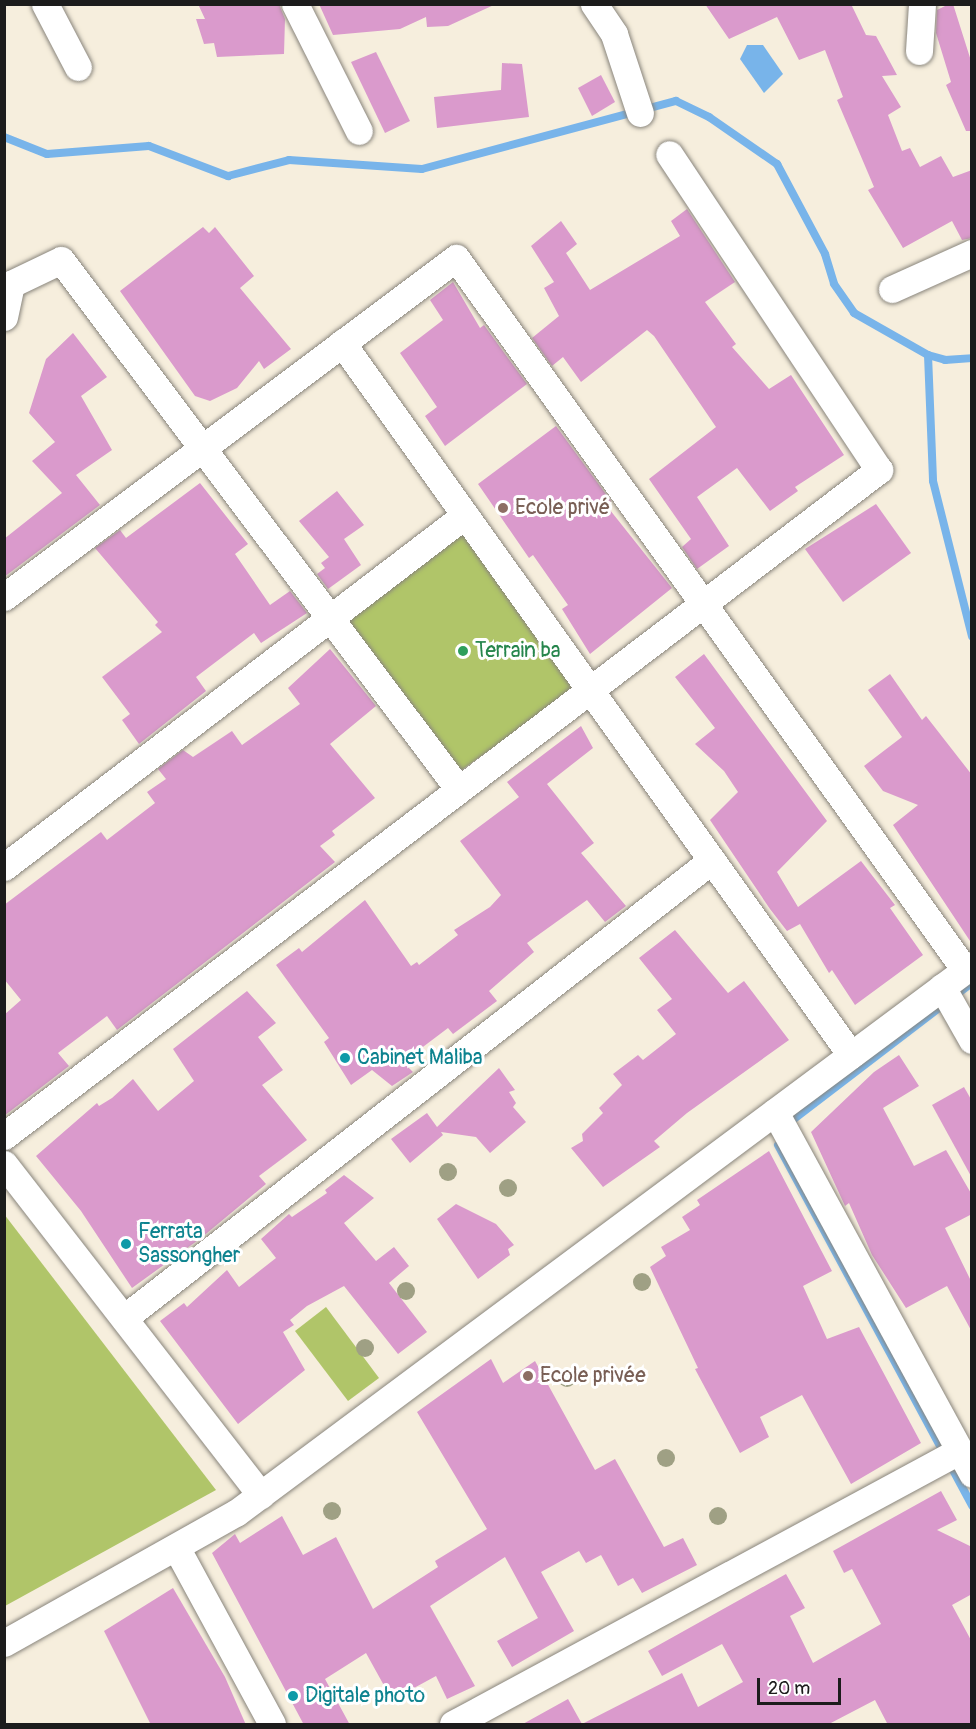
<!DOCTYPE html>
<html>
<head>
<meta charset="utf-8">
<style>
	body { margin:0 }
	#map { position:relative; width:976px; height:1729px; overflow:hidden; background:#f6eedd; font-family:Pangolin,sans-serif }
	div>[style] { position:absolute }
	.green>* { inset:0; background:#b0c569 }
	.water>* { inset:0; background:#78b4ea }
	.stream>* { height:8px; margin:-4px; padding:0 4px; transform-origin:4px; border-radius:4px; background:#78b4ea }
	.building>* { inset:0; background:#da9acc }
	.roads { filter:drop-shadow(0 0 2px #89857c) drop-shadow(0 0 2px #89857c) }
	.minor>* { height:27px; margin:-13.5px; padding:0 13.5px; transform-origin:13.5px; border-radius:13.5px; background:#fff }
	.trees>* { width:18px; height:18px; margin:-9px; border-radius:50%; background:#9fa084 }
	.dots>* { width:16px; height:16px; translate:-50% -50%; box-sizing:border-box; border:3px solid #fff; border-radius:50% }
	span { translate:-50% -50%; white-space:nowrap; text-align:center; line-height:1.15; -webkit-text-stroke:6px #fff; paint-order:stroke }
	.education-label { font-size:21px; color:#785e54 }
	.left { translate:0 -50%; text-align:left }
	.leisure-label { font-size:21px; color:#27864d }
	.culture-label { font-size:21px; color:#0d838f }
	.frame { position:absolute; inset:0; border:6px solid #1c1c1c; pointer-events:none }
	.scale { position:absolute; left:757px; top:1678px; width:84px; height:27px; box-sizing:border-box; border:3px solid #1c1c1c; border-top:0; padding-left:8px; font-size:18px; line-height:21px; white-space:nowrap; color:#1c1c1c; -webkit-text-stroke:4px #fff; paint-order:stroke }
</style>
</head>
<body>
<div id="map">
	<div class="green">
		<div style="clip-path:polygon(465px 529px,582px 685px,460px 771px,344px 618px)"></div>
		<div style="clip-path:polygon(4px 1214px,216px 1490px,5px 1606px,4px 1606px)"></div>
		<div style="clip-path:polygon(326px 1307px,379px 1378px,348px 1401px,295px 1331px)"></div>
	</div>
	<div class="water">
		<div style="clip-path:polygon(747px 45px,763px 45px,783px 74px,764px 93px,740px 59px)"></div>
	</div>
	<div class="stream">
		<div style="left:4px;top:137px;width:46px;rotate:21.6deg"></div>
		<div style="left:47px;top:154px;width:102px;rotate:-4.5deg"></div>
		<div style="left:149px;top:146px;width:85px;rotate:20.8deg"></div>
		<div style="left:228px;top:176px;width:63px;rotate:-14.7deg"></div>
		<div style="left:289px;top:160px;width:133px;rotate:3.9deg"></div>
		<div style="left:422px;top:169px;width:263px;rotate:-15deg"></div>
		<div style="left:676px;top:101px;width:37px;rotate:26deg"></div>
		<div style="left:709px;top:117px;width:83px;rotate:34.7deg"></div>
		<div style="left:777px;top:164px;width:102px;rotate:61.9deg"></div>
		<div style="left:825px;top:254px;width:31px;rotate:73deg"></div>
		<div style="left:834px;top:284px;width:35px;rotate:55deg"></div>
		<div style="left:854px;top:313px;width:85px;rotate:29.6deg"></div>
		<div style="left:928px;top:355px;width:18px;rotate:16deg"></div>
		<div style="left:945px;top:360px;width:27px;rotate:-4deg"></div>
		<div style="left:928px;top:355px;width:126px;rotate:87.7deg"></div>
		<div style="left:933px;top:481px;width:160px;rotate:75.9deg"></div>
		<div style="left:786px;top:1125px;width:234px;rotate:-37.4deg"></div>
		<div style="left:778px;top:1145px;width:410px;rotate:61.7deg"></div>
	</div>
	<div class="building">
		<div style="clip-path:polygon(198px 4px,279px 4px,285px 19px,284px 54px,217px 57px,214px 43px,204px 44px,196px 19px,205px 19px)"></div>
		<div style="clip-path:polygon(319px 4px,496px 4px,448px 26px,427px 27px,426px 17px,400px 29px,333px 35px)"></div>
		<div style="clip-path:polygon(705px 4px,851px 4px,866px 35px,876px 36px,897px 75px,882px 76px,901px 107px,888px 115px,902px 151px,910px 148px,920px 167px,941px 156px,953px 177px,972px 170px,972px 238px,962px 240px,952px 221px,903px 248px,868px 190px,874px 187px,837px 100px,843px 97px,825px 50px,799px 60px,777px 17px,729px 39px)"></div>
		<div style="clip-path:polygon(949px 4px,953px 4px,972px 64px,972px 131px,966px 131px,946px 85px,951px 82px,936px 33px,937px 10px)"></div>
		<div style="clip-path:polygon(376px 52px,410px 121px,385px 133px,351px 62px)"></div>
		<div style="clip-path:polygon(502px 63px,522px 64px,529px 117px,437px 128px,434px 97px,501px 90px)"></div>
		<div style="clip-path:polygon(601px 75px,615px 102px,592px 116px,578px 88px)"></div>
		<div style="clip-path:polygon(687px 209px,735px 282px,705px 302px,736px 344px,732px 347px,769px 389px,791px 375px,844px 455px,795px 487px,798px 491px,770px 511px,737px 468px,697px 497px,729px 546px,697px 569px,682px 547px,691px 539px,649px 479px,716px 427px,654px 336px,647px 330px,581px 382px,563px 357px,552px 366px,532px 338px,559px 316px,544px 288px,554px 282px,531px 246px,561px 221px,577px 244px,566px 253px,590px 290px,680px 236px,671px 221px)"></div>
		<div style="clip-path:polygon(203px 227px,209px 233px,215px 227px,254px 276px,240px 288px,291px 349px,264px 369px,259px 361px,237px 388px,210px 401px,195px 396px,120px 291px)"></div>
		<div style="clip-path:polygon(453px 282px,480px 328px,484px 325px,527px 384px,445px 446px,425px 416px,437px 407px,400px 353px,443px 320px,430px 300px)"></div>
		<div style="clip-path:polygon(73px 333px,107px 377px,81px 396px,112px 450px,76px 475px,100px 505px,4px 577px,4px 539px,62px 493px,32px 461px,55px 442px,29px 413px,46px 359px)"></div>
		<div style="clip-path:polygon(556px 426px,611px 501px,606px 505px,672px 588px,590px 654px,562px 609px,568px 605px,533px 555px,529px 558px,478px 484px)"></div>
		<div style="clip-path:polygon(200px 483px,248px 544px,235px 554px,270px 605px,290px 591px,307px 613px,261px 643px,254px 633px,196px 677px,206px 691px,139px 744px,122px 720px,130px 714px,102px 677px,162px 632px,155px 625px,158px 622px,95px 548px,120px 530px,126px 538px)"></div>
		<div style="clip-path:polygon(337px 491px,364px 525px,344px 539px,361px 565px,328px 589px,317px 574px,325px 568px,321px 563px,329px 557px,299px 521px)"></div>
		<div style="clip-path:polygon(876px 504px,911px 553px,843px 602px,805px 549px)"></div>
		<div style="clip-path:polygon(330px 649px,376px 706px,330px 744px,375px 798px,332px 831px,335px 835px,320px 846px,335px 862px,117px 1030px,107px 1016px,58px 1053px,69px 1066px,4px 1116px,4px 1015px,21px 1000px,4px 979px,4px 905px,101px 832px,107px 840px,155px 803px,147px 792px,166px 779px,158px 769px,183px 750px,193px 757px,232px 731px,242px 745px,300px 704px,288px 688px)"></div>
		<div style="clip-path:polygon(704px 654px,827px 821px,777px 872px,798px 907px,861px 861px,895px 905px,890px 908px,923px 955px,855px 1005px,832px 970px,829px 973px,800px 924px,787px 931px,770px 909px,710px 820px,738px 792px,724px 771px,695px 744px,715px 728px,675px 677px)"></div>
		<div style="clip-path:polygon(890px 674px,922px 720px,926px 716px,972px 775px,972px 944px,893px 825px,918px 805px,883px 791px,864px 766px,902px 737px,868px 690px)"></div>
		<div style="clip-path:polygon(581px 726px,593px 748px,547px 784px,594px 843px,581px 853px,626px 906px,605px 922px,587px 900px,527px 943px,534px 952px,489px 991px,497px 1001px,453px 1034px,448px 1028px,403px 1062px,413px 1072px,392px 1086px,372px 1070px,351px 1085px,324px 1042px,329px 1038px,276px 965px,299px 948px,302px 952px,365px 900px,411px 966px,417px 962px,419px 965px,458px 935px,454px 930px,490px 907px,501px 895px,460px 841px,519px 797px,507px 782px)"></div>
		<div style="clip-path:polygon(675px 930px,728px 993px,744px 981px,789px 1040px,687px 1113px,654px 1141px,660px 1147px,603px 1187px,571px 1148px,583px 1141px,582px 1134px,603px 1113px,599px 1108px,622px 1085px,613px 1074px,638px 1055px,643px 1060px,676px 1034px,657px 1010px,672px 999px,639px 958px)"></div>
		<div style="clip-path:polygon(247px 991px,276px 1023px,258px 1037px,283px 1070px,262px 1085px,307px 1140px,259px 1176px,266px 1184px,201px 1238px,132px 1288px,81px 1211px,36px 1156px,97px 1103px,99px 1106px,112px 1098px,133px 1079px,158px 1111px,194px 1081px,173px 1049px)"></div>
		<div style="clip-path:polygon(899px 1055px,919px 1086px,883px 1108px,914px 1166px,946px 1150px,972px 1195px,972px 1214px,945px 1228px,972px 1283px,972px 1332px,947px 1286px,906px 1308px,872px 1255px,849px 1203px,845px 1206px,811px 1132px,874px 1072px)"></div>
		<div style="clip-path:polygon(499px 1068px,515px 1090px,509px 1092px,516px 1103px,513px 1107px,526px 1122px,490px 1153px,476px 1137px,441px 1132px,443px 1135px,410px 1163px,391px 1139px,427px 1113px,437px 1127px)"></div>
		<div style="clip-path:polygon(964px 1087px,972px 1101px,972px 1178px,932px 1105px)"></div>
		<div style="clip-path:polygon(769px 1151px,832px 1271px,803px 1286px,827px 1339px,859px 1327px,921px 1443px,851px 1484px,802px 1395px,760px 1417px,769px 1437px,740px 1453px,695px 1369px,698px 1368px,650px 1267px,666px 1256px,661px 1247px,690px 1230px,682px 1217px,700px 1205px,697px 1200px)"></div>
		<div style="clip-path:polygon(344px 1175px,374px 1198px,344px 1223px,376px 1261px,394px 1247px,409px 1266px,389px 1283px,427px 1332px,398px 1354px,344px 1286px,307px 1306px,290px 1320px,294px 1325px,283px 1332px,305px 1370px,238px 1424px,160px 1321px,184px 1303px,187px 1307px,227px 1270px,239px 1287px,276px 1258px,261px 1239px,289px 1214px,292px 1217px,327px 1193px,325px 1190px)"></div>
		<div style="clip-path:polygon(456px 1204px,496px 1224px,514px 1245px,508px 1249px,510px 1255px,478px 1279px,437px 1219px)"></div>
		<div style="clip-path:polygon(491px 1359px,503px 1383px,535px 1361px,595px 1470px,615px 1459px,664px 1547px,683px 1538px,697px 1565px,642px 1593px,633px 1578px,618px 1586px,601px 1555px,586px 1563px,579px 1551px,541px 1572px,574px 1631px,512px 1667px,497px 1641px,538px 1618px,505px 1557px,430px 1606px,475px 1686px,447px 1699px,436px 1676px,392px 1700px,366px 1653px,325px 1679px,350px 1725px,304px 1725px,212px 1553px,235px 1534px,240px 1543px,282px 1516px,303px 1555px,336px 1537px,373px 1609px,438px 1567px,435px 1561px,487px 1529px,417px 1412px)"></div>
		<div style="clip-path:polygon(941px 1491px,957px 1520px,937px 1530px,972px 1547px,972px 1594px,952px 1605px,972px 1642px,972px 1725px,888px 1725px,875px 1700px,827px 1725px,521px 1725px,568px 1699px,582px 1724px,682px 1673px,698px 1707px,743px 1682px,722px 1644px,662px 1676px,648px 1651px,786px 1574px,805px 1608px,790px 1616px,813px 1663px,881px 1624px,852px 1569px,844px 1573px,833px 1551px)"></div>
		<div style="clip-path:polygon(173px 1588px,225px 1677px,246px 1725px,151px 1725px,104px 1631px)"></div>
	</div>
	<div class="roads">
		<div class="minor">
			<div style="left:45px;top:4px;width:71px;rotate:62.4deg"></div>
			<div style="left:295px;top:4px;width:142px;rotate:63.3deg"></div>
			<div style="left:594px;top:4px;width:36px;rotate:56deg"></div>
			<div style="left:614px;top:34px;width:83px;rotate:71.8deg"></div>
			<div style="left:919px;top:51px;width:47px;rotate:-86.3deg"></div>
			<div style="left:892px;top:289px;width:88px;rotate:-24.2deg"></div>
			<div style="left:4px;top:317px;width:34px;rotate:-78deg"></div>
			<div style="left:11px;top:284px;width:55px;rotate:-25.6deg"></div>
			<div style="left:61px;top:260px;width:659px;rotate:53.08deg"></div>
			<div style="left:342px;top:343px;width:875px;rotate:54.44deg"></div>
			<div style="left:4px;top:597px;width:565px;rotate:-36.87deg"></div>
			<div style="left:456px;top:258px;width:875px;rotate:54.44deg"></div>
			<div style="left:4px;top:867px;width:580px;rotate:-37.36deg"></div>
			<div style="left:942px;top:987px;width:61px;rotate:60.5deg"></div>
			<div style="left:775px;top:1112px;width:412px;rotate:61.4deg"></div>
			<div style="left:4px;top:1136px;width:1100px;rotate:-37.28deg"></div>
			<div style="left:879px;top:470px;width:379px;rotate:-123.6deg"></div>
			<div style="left:4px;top:1164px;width:419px;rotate:52.2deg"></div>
			<div style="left:124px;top:1318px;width:745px;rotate:-37.92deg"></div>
			<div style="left:176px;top:1547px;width:201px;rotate:61.5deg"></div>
			<div style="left:4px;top:1643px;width:266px;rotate:-29.3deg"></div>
			<div style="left:236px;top:1513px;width:918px;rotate:-36.67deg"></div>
			<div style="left:453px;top:1724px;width:575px;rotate:-28.35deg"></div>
		</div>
	</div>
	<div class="trees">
		<div style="left:448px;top:1172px"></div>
		<div style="left:508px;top:1188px"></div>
		<div style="left:642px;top:1282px"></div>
		<div style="left:406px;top:1291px"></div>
		<div style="left:365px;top:1348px"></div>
		<div style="left:567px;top:1378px"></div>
		<div style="left:666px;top:1458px"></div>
		<div style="left:332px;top:1511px"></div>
		<div style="left:718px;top:1516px"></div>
	</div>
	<div class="dots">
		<div style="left:503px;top:508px;background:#8d6e63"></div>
		<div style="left:463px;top:651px;background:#2e9e5b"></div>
		<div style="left:345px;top:1058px;background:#0f9aa8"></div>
		<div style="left:126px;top:1244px;background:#0f9aa8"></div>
		<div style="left:528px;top:1376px;background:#8d6e63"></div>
		<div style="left:293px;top:1696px;background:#0f9aa8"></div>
	</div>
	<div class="education-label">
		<span class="left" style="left:515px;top:508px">Ecole privé</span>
		<span class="left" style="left:540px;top:1376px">Ecole privée</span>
	</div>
	<div class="leisure-label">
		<span class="left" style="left:475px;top:651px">Terrain ba</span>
	</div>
	<div class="culture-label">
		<span class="left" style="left:357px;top:1058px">Cabinet Maliba</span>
		<span class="left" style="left:138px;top:1244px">Ferrata<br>Sassongher</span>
		<span class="left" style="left:305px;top:1696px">Digitale photo</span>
	</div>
	<div class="frame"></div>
	<div class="scale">20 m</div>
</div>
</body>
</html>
